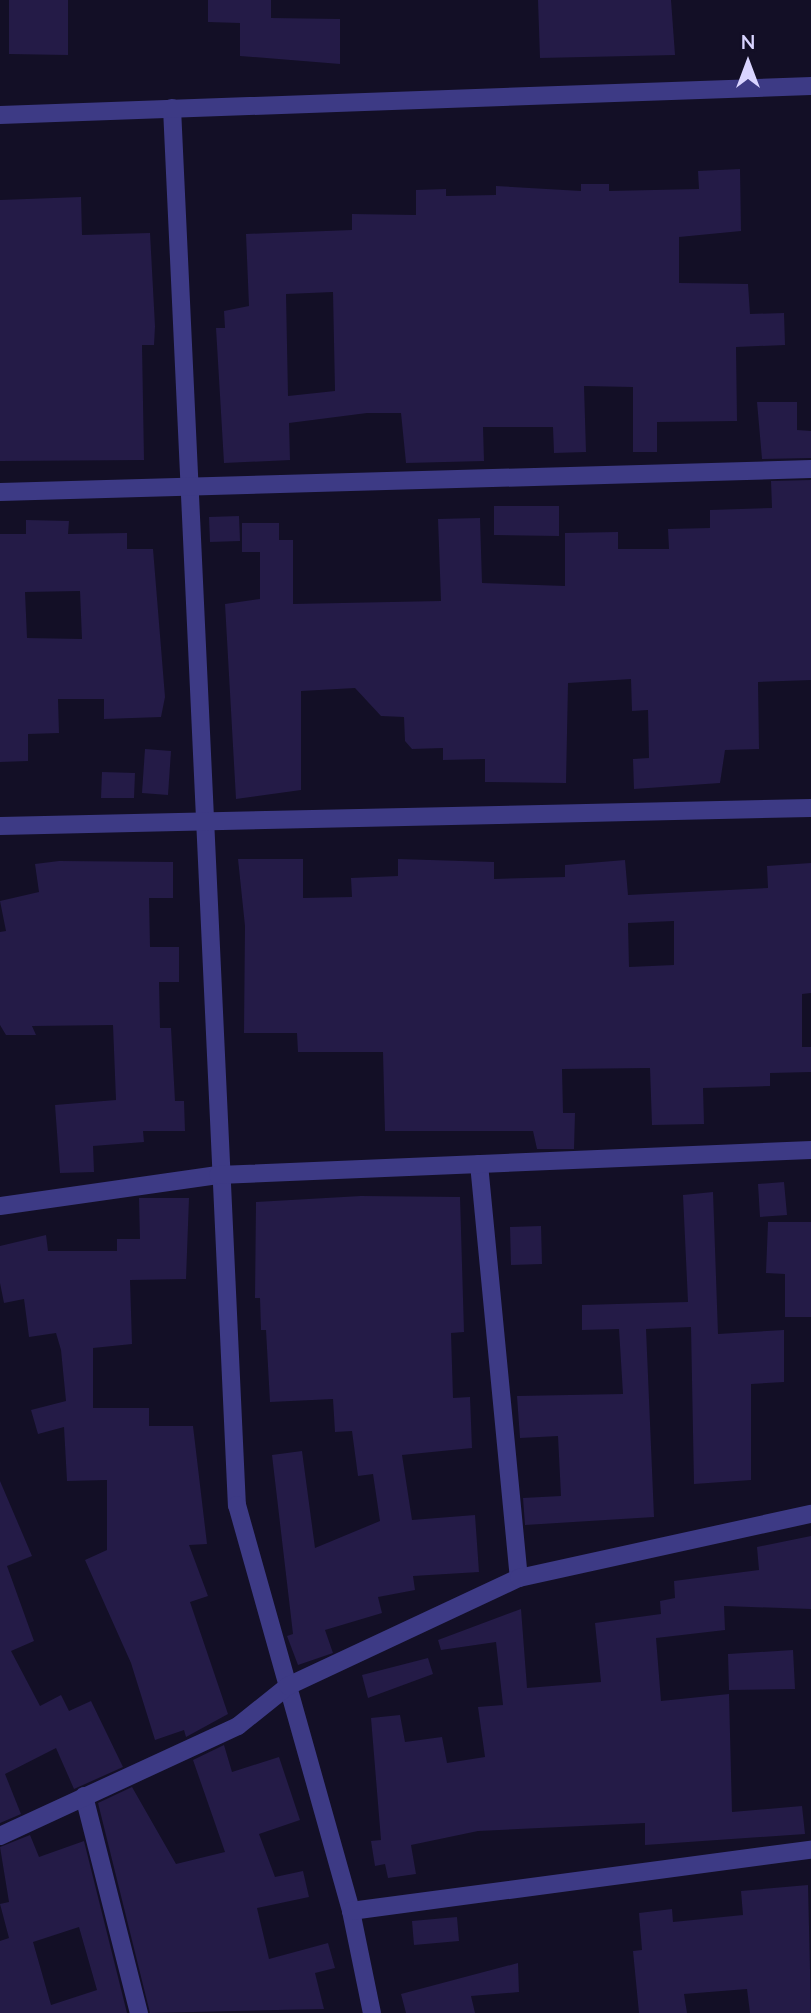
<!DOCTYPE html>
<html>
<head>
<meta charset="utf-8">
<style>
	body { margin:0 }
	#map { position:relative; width:811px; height:2013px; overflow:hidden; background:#130f26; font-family:Lato,sans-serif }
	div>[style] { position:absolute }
	.building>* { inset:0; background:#241b47 }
	.minor>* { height:18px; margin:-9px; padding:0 9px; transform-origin:9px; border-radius:9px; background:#3d3a85 }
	span { translate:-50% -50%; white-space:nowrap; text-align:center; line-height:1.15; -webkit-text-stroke:6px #130f26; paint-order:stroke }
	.north { position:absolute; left:713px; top:28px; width:70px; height:70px; -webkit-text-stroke:5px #130f26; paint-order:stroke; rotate:0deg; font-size:19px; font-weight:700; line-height:28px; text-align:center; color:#d9d4ff }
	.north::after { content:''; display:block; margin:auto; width:24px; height:32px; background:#d9d4ff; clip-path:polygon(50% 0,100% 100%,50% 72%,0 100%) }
</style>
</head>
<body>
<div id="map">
	<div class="building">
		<div style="clip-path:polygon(9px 0,68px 0,68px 55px,9px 54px)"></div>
		<div style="clip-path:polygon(208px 0,271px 0,271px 18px,340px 19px,340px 64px,240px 56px,240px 23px,208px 22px)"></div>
		<div style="clip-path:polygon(538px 0,671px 0,675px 55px,540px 58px)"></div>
		<div style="clip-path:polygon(evenodd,740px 169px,741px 231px,679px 237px,679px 283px,748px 284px,750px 314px,784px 313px,785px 345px,736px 347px,737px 421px,657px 422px,657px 452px,633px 452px,633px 387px,584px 386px,586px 452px,554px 453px,553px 427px,483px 427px,484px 461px,406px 463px,401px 413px,367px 413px,289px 423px,290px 460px,224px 463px,216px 328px,225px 328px,224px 311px,249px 306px,246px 234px,352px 230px,352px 214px,416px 215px,416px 190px,446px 189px,446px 196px,496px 195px,496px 186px,581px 191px,581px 184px,609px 184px,609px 191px,699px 189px,698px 171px,740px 169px,333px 292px,335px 391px,288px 396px,286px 294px,333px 292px)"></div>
		<div style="clip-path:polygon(81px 197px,82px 235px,150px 233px,155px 326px,154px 345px,142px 345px,144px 460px,0 461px,0 200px)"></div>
		<div style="clip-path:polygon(757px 402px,797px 402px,797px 430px,811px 431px,811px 458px,762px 459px)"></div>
		<div style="clip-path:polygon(811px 480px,811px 680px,758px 682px,759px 749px,725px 750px,720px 783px,634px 789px,633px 759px,649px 758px,648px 710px,632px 711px,631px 679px,568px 683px,566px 783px,485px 782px,485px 759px,443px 760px,443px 748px,412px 749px,405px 741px,404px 717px,381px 716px,355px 688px,301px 691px,301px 790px,236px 799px,225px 604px,260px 599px,260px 552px,242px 552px,242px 523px,279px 523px,279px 540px,293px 540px,293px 604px,441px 601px,438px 519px,480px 518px,482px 583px,565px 586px,565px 533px,618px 532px,618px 549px,669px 549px,668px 529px,710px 528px,710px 510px,772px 508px,771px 481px)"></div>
		<div style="clip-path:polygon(494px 506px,559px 506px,559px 536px,494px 535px)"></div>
		<div style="clip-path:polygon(239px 516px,240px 541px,210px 542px,209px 517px)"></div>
		<div style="clip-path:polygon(evenodd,26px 520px,69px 521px,68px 534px,127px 533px,127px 549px,153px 549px,165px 697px,161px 717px,104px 719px,104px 699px,58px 699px,59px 733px,28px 734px,28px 761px,0 762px,0 534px,26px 534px,26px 520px,80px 591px,82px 639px,27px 638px,25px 592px,80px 591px)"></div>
		<div style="clip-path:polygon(145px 749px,171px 751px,168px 795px,142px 793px)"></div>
		<div style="clip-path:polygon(102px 772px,135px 773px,134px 798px,101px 798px)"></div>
		<div style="clip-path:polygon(evenodd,238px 859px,303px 859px,303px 898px,352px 897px,351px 878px,398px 876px,398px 859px,494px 862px,494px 879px,565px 877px,565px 865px,625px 860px,628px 895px,768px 888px,767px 866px,811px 863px,811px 993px,802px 994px,802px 1047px,811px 1047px,811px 1072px,770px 1073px,770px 1086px,703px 1088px,704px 1124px,652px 1125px,650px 1068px,562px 1069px,563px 1113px,575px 1113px,574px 1149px,537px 1149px,533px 1131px,385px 1131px,383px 1052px,298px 1052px,297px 1033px,244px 1033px,245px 926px,238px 859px,674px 921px,674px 965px,629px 967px,628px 923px,674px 921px)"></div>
		<div style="clip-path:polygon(59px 861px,173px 862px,173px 898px,149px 898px,150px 947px,179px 947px,179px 982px,159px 982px,160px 1028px,171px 1028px,175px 1101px,184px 1101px,185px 1131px,143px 1131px,144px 1142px,93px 1146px,94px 1172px,60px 1173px,55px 1105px,116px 1100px,113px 1025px,32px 1026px,36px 1035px,6px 1035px,0 1025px,0 932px,6px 931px,0 901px,39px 892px,35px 864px)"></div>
		<div style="clip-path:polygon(784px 1182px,787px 1215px,760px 1217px,758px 1184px)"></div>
		<div style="clip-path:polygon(713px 1192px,718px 1334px,784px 1330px,784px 1382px,751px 1384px,751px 1480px,694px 1484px,691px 1327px,646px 1329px,654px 1517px,525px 1525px,523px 1498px,561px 1496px,558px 1436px,520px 1438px,517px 1396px,623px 1394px,619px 1329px,582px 1330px,582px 1305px,688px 1302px,683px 1195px)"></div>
		<div style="clip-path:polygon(361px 1196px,460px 1197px,464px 1332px,451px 1333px,453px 1398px,470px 1397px,472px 1448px,402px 1455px,412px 1520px,475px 1515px,479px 1572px,413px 1576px,415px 1590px,378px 1597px,382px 1613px,325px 1630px,333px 1653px,298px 1665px,287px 1636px,293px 1634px,272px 1455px,302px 1451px,315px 1548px,380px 1521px,373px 1474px,358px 1476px,352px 1431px,335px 1432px,333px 1399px,270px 1402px,266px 1330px,261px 1330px,260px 1298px,255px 1298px,256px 1202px)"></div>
		<div style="clip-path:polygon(139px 1198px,189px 1198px,186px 1279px,130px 1280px,132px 1344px,93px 1348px,93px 1408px,149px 1408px,149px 1426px,193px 1426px,207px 1544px,189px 1545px,208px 1596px,190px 1602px,228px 1714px,186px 1737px,184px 1730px,155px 1740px,131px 1663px,85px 1560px,107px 1550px,107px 1480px,67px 1481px,64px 1427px,38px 1434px,31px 1410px,66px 1401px,61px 1350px,56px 1333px,29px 1337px,24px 1299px,4px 1303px,0 1283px,0 1246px,46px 1235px,48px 1251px,117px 1251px,117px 1239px,140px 1239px)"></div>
		<div style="clip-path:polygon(768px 1222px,811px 1222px,811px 1317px,785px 1317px,785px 1274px,766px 1273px)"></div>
		<div style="clip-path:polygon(541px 1226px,542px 1264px,511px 1265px,510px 1227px)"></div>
		<div style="clip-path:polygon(0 1481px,32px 1556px,7px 1566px,34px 1641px,11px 1651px,40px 1706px,61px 1695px,69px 1711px,91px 1701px,123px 1767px,74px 1789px,56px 1748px,5px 1774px,21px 1814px,0 1823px)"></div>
		<div style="clip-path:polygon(811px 1536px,811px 1609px,724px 1606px,725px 1630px,656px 1638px,661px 1701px,729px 1694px,732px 1812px,802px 1806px,805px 1834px,645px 1845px,645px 1823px,478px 1831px,411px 1845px,416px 1874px,388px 1878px,385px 1864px,375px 1866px,371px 1841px,381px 1840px,371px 1718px,400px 1715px,405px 1742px,442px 1737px,447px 1763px,485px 1757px,478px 1707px,503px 1705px,496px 1642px,441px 1650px,438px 1640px,521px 1609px,527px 1688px,601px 1682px,595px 1623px,661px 1614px,660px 1601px,675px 1598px,674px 1581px,759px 1570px,757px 1547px)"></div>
		<div style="clip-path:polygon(793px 1650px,795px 1689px,729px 1690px,728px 1654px)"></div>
		<div style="clip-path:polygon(428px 1658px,433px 1674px,368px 1698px,362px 1675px)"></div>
		<div style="clip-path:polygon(224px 1745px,232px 1772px,279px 1757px,300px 1820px,259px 1834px,275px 1877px,303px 1871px,309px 1897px,257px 1908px,269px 1959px,328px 1943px,335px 1968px,315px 1973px,324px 2009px,150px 2013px,98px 1803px,132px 1787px,176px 1864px,225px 1852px,193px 1760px)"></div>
		<div style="clip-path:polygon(evenodd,30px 1835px,39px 1857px,84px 1841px,127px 2013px,0 2013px,0 1941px,9px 1938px,0 1904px,9px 1902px,0 1847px,30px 1835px,79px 1927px,97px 1990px,51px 2005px,33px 1942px,79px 1927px)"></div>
		<div style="clip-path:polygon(808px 1885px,811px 2013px,750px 2013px,747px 1989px,684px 1994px,687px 2013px,639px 2013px,633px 1951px,642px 1950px,639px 1913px,672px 1909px,673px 1922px,743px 1915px,741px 1891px)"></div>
		<div style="clip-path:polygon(457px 1917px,459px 1941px,414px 1945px,412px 1921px)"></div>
		<div style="clip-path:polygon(518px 1963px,519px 1992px,471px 1996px,475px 2013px,406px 2013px,401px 1994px)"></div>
	</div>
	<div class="minor">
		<div style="left:172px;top:108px;width:1399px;rotate:87.34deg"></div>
		<div style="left:237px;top:1505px;width:422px;rotate:74.3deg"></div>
		<div style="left:351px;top:1911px;width:104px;rotate:78.4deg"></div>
		<div style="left:0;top:115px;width:812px;rotate:-2.05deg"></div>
		<div style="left:0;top:492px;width:811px;rotate:-1.62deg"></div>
		<div style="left:0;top:826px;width:811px;rotate:-1.27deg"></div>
		<div style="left:479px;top:1164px;width:416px;rotate:84.5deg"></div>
		<div style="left:0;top:1206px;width:220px;rotate:-8.1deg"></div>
		<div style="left:218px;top:1175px;width:594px;rotate:-2.41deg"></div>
		<div style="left:84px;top:1796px;width:224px;rotate:75.8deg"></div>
		<div style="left:0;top:1836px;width:262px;rotate:-24.8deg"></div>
		<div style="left:238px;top:1726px;width:64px;rotate:-38.7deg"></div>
		<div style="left:288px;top:1686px;width:255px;rotate:-25.1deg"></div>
		<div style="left:519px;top:1578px;width:299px;rotate:-12.4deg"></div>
		<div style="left:351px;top:1911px;width:464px;rotate:-7.6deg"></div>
	</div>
	<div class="north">N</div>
</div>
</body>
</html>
